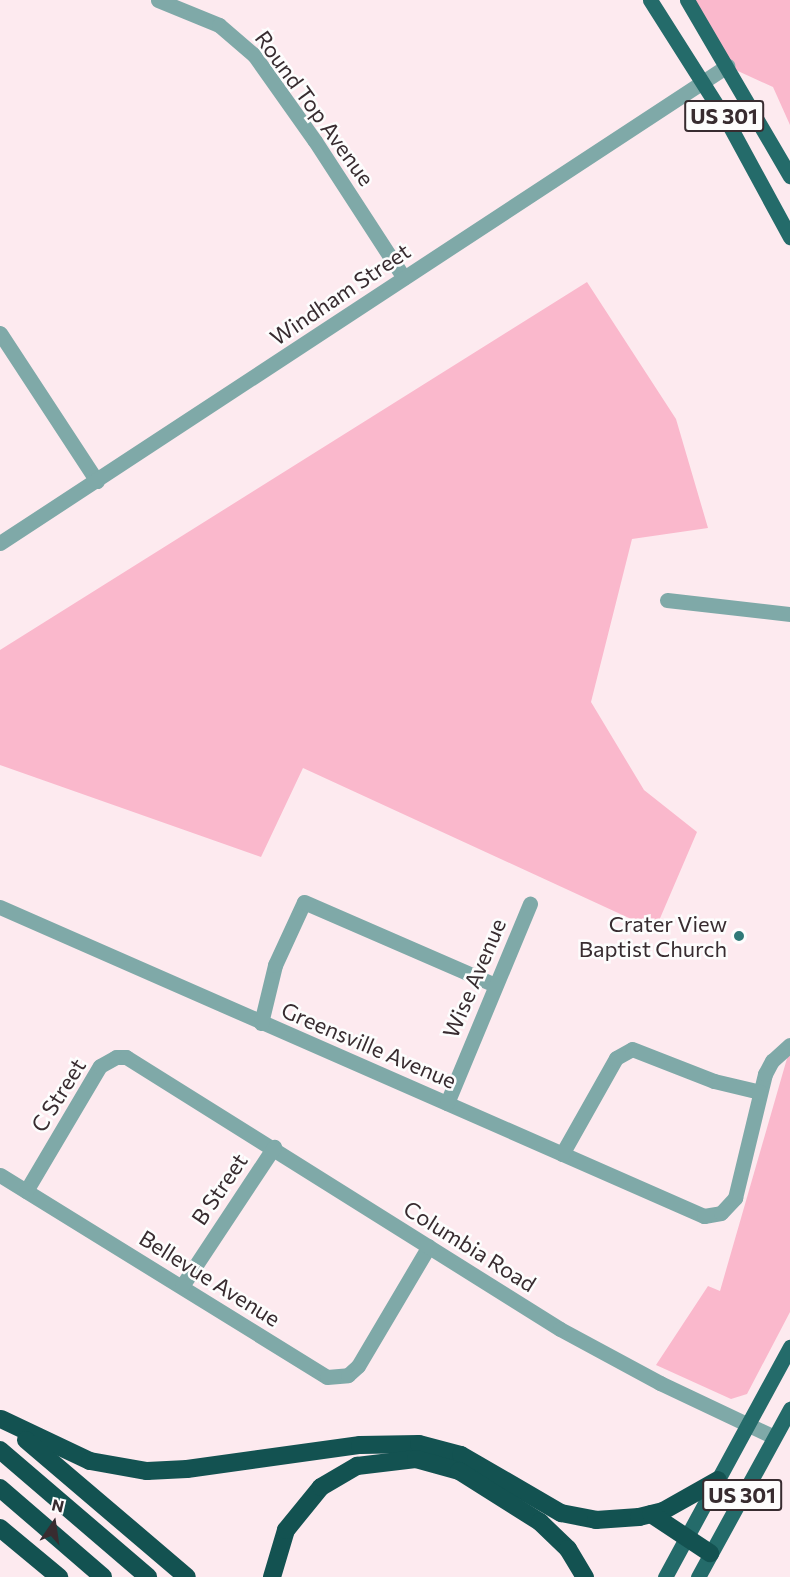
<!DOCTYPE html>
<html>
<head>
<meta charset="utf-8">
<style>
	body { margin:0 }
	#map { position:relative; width:790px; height:1577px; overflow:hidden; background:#fdeaef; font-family:Commissioner,sans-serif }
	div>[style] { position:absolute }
	.green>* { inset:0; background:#fab8cc }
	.minor>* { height:15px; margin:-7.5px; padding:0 7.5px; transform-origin:7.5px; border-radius:7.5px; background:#7fa9a8 }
	.primary>* { height:15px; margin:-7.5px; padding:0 7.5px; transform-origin:7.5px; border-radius:7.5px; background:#246b6a }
	.motorway>* { height:18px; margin:-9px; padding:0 9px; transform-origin:9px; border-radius:9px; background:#135251 }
	.dots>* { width:16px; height:16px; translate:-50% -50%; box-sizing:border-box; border:3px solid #fdfdfd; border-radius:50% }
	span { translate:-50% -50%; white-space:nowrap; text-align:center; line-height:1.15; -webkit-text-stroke:5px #fdfdfd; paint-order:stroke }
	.shield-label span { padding:2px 4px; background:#fdfdfd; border:2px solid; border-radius:4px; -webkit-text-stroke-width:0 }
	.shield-label { font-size:21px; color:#382c30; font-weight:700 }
	.street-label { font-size:22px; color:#382c30 }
	.poi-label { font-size:22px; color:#382c30 }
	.right { translate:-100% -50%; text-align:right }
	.north { position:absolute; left:24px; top:1493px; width:60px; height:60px; -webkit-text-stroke:4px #fdfdfd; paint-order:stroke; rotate:13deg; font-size:16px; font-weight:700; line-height:24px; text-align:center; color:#382c30 }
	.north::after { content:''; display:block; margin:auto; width:21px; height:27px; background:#382c30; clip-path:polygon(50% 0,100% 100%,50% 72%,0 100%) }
</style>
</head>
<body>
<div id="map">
	<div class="green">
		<div style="clip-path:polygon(680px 0,790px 0,790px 125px,773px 87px,727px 66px)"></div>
		<div style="clip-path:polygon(587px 282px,676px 419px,708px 528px,632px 539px,591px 702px,644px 790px,697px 832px,655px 930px,303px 768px,261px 857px,0 765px,0 650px)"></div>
		<div style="clip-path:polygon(790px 1048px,790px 1312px,747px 1394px,731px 1399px,656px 1365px,708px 1286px,720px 1291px)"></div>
	</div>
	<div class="minor">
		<div style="left:158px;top:0;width:66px;rotate:22.3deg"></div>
		<div style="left:219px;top:25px;width:46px;rotate:40.6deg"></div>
		<div style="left:254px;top:55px;width:105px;rotate:54.7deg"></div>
		<div style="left:315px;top:141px;width:163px;rotate:57deg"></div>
		<div style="left:0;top:333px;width:177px;rotate:56.8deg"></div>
		<div style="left:0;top:543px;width:870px;rotate:-33.27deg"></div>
		<div style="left:667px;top:600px;width:124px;rotate:6.5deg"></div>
		<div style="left:0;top:907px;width:769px;rotate:23.7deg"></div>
		<div style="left:704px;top:1216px;width:17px;rotate:-10deg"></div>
		<div style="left:721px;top:1213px;width:21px;rotate:-47deg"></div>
		<div style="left:735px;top:1198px;width:128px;rotate:-76.4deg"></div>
		<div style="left:765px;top:1074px;width:15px;rotate:-62deg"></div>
		<div style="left:772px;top:1061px;width:24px;rotate:-42deg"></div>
		<div style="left:261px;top:1023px;width:60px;rotate:-76.4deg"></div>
		<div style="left:275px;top:965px;width:69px;rotate:-65.3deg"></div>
		<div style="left:304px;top:902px;width:208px;rotate:23.5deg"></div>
		<div style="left:447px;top:1103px;width:216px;rotate:-67.4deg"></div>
		<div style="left:562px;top:1154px;width:110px;rotate:-60.6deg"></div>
		<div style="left:616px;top:1058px;width:18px;rotate:-29deg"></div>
		<div style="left:632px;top:1049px;width:88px;rotate:21.3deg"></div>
		<div style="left:714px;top:1081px;width:47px;rotate:13.4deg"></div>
		<div style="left:0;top:1175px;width:384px;rotate:31.7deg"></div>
		<div style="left:327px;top:1377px;width:21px;rotate:-5deg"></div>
		<div style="left:348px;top:1375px;width:13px;rotate:-42deg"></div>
		<div style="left:358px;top:1366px;width:139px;rotate:-59.4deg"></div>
		<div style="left:26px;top:1191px;width:145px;rotate:-59.4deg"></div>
		<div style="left:100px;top:1066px;width:18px;rotate:-29deg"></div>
		<div style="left:116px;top:1057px;width:10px"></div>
		<div style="left:126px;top:1057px;width:512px;rotate:32.08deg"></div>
		<div style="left:560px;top:1329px;width:114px;rotate:28.4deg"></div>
		<div style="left:660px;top:1383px;width:126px;rotate:25.3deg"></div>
		<div style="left:182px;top:1286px;width:167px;rotate:-56.5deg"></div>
	</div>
	<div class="primary">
		<div style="left:650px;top:0;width:146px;rotate:57.6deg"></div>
		<div style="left:728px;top:123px;width:130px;rotate:61.5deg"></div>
		<div style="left:687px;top:0;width:204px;rotate:59.7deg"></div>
		<div style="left:665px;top:1577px;width:262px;rotate:-61.5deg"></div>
		<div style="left:698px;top:1577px;width:192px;rotate:-61.3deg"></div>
	</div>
	<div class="motorway">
		<div style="left:1px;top:1419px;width:98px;rotate:25.3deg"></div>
		<div style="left:90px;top:1461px;width:58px;rotate:10deg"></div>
		<div style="left:147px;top:1471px;width:40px;rotate:-2.9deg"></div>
		<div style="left:187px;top:1469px;width:175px;rotate:-7.9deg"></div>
		<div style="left:360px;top:1445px;width:59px;rotate:-1deg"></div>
		<div style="left:419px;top:1444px;width:43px;rotate:14.7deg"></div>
		<div style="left:461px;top:1455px;width:116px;rotate:30.1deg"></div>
		<div style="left:561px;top:1513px;width:36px;rotate:11deg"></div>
		<div style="left:596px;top:1520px;width:43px;rotate:-4deg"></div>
		<div style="left:639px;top:1517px;width:25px;rotate:-14deg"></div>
		<div style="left:663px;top:1511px;width:63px;rotate:-29.4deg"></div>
		<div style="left:26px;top:1440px;width:211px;rotate:40.4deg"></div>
		<div style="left:0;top:1450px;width:195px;rotate:40.6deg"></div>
		<div style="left:0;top:1488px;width:136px;rotate:40.8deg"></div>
		<div style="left:651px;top:1514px;width:71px;rotate:33.5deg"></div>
		<div style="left:0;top:1528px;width:77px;rotate:39.7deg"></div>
		<div style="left:272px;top:1577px;width:49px;rotate:-73.4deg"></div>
		<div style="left:286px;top:1530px;width:55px;rotate:-50.9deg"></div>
		<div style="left:321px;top:1487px;width:42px;rotate:-30.3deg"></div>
		<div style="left:357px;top:1466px;width:59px;rotate:-6.8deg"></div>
		<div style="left:416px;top:1459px;width:45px;rotate:15.6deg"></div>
		<div style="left:459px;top:1471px;width:96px;rotate:32.2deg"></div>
		<div style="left:540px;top:1522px;width:39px;rotate:44deg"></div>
		<div style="left:568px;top:1549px;width:33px;rotate:59deg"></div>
	</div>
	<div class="dots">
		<div style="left:739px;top:936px;background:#307978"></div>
	</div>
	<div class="shield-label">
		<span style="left:724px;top:116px">US 301</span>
		<span style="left:742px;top:1495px">US 301</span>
	</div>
	<div class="street-label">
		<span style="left:315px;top:108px;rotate:54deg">Round Top Avenue</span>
		<span style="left:340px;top:294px;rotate:-34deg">Windham Street</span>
		<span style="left:474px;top:978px;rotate:-67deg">Wise Avenue</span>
		<span style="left:369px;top:1045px;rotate:23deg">Greensville Avenue</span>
		<span style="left:58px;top:1095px;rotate:-58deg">C Street</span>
		<span style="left:219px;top:1189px;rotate:-56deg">B Street</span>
		<span style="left:470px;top:1246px;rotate:32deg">Columbia Road</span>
		<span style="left:210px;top:1278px;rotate:32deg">Bellevue Avenue</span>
	</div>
	<div class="poi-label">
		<span class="right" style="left:727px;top:936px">Crater View<br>Baptist Church</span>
	</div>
	<div class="north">N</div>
</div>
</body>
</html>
